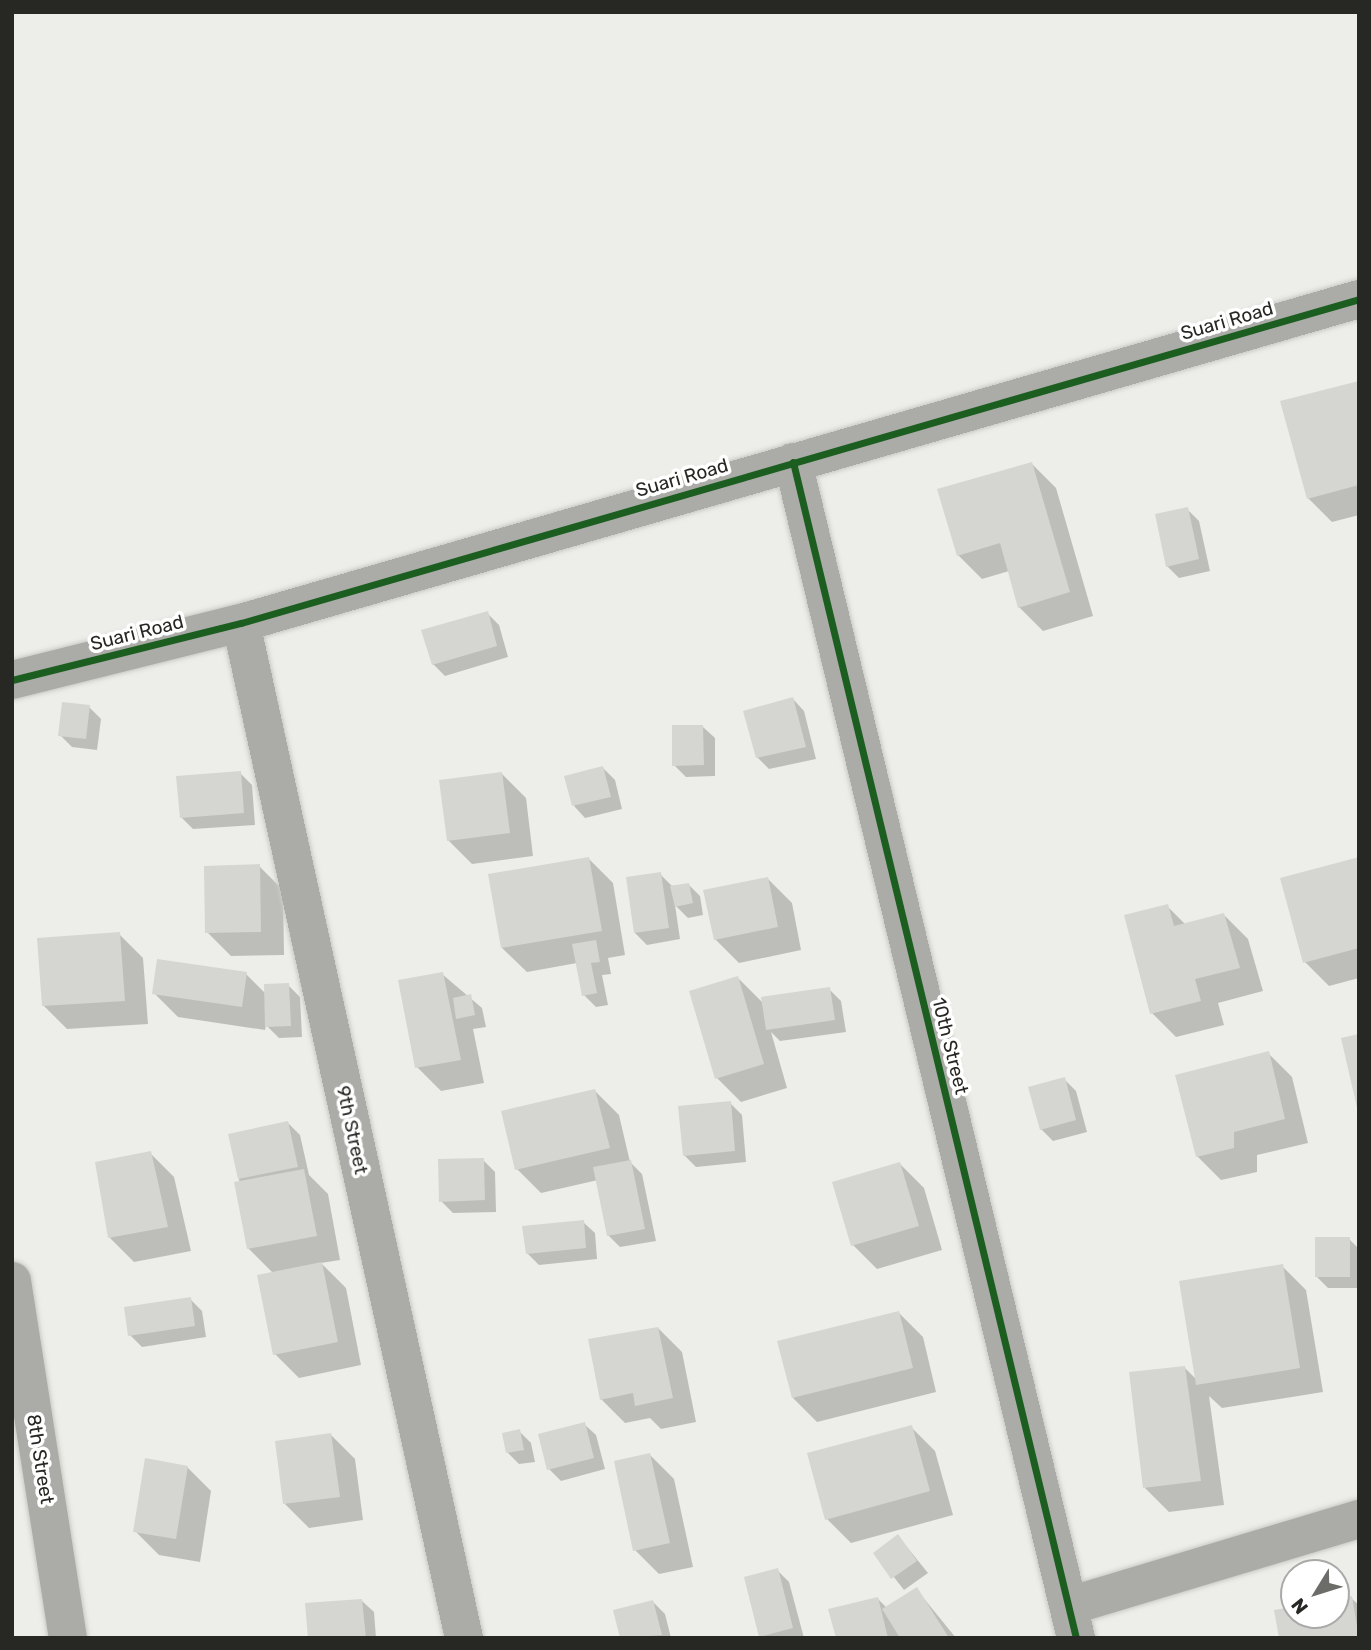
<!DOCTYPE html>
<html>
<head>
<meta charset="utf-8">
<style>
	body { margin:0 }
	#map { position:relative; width:1371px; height:1650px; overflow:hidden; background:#edede9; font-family:Rubik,sans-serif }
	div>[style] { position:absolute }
	.shadow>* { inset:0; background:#0003 }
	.building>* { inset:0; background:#d5d5d2 }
	.roads { filter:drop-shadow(0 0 2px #c9c9c6) drop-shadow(0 0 2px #c9c9c6) }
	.street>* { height:38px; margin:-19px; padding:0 19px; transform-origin:19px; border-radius:19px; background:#ababa8 }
	.cycleway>* { height:7px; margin:-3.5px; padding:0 3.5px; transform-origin:3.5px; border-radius:3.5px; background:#1b5e20 }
	span { translate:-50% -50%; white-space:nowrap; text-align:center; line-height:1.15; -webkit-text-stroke:7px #fff; paint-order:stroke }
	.street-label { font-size:19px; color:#272724 }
	.frame { position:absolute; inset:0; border:14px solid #272724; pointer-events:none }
	.north { position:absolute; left:1280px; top:1559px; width:70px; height:70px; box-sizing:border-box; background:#fff; border:2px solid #a9a9a7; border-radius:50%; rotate:232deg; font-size:19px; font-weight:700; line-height:28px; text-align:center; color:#272724 }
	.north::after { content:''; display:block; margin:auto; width:24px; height:32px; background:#6c6c69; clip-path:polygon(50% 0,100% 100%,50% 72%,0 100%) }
</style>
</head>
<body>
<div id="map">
	<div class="shadow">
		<div style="clip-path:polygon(1359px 383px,1359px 515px,1332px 522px,1308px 498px)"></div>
		<div style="clip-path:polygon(1032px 464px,1056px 488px,1093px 616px,1043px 631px,1019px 607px,1009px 571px,982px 579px,958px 555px)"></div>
		<div style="clip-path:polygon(1187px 509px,1199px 521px,1210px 571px,1179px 578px,1167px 566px)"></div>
		<div style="clip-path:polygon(487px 613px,499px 625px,508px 657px,445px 676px,433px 664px)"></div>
		<div style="clip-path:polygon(793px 699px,804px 711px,816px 759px,769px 769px,757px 757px)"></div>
		<div style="clip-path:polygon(89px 707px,101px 719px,97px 750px,72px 747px,60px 735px)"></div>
		<div style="clip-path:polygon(703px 727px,715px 738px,715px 776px,686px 777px,674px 765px)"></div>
		<div style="clip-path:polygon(603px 768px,615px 780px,622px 809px,585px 818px,574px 806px)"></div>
		<div style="clip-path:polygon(240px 773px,252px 785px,255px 825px,193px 829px,181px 817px)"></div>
		<div style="clip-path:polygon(502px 774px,526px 798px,533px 856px,472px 864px,448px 840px)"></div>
		<div style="clip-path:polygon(589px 859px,613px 883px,625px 955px,608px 958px,611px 974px,602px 975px,608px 1005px,596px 1007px,584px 995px,577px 963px,527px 972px,502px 948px)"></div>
		<div style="clip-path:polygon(1359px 859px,1359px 978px,1329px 986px,1305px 962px)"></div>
		<div style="clip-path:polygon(259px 866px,283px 890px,284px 955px,231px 956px,207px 932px)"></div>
		<div style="clip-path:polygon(660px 874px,672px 886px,688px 884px,700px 896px,703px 915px,688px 918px,675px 905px,680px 939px,647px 945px,635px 933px)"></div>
		<div style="clip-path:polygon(768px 879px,792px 903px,801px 950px,739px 963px,715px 939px)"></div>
		<div style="clip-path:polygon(1167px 906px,1186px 925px,1224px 915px,1248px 939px,1263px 991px,1218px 1003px,1224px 1025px,1176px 1037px,1152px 1013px)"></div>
		<div style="clip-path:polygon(119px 934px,143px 958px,148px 1024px,67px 1029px,43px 1005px)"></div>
		<div style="clip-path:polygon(246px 974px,266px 994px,288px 985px,300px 997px,302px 1037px,279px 1038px,266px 1025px,265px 1030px,178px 1017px,154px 993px)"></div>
		<div style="clip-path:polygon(442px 974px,482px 1008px,486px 1027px,473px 1029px,484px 1083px,441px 1091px,417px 1067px)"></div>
		<div style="clip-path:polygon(738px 978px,764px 1004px,829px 989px,841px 1001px,846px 1032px,780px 1041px,771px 1032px,787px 1088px,741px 1102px,717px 1078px)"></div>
		<div style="clip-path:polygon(1268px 1053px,1292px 1077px,1308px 1143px,1257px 1155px,1257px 1172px,1221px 1180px,1197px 1156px)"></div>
		<div style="clip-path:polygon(1064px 1079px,1076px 1091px,1087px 1132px,1053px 1141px,1041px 1129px)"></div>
		<div style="clip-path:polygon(595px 1091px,619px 1115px,630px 1162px,642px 1174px,656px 1241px,620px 1247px,608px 1235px,598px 1180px,541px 1193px,517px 1169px)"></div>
		<div style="clip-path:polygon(730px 1103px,742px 1115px,746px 1162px,696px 1167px,684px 1155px)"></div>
		<div style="clip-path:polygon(288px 1123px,300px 1135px,309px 1175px,328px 1194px,340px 1260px,321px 1263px,346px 1288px,361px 1365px,299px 1378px,275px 1354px,274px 1274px,248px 1248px,239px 1179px)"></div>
		<div style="clip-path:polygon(150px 1153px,174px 1177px,191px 1251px,134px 1262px,110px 1238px)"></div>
		<div style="clip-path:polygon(483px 1160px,495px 1172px,496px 1212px,453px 1213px,441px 1201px)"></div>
		<div style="clip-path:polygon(900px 1164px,924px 1188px,942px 1250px,877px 1269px,853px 1245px)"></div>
		<div style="clip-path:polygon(583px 1222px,595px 1233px,597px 1259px,539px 1265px,527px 1253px)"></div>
		<div style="clip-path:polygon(1349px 1239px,1359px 1249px,1359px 1288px,1328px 1288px,1316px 1276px)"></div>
		<div style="clip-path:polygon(1282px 1266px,1306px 1290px,1323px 1392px,1222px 1408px,1209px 1396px,1224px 1505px,1169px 1512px,1145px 1488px,1185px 1368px,1197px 1380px)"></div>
		<div style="clip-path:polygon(190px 1299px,202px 1311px,206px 1337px,142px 1347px,130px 1335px)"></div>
		<div style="clip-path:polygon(899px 1313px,923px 1337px,936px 1392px,817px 1422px,793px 1398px)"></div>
		<div style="clip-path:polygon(658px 1328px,682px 1352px,696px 1422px,661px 1429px,650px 1418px,625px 1423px,601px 1399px)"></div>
		<div style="clip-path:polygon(584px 1424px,596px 1435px,605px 1469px,561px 1481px,549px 1469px)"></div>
		<div style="clip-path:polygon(911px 1427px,935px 1451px,953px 1515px,851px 1543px,827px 1519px)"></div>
		<div style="clip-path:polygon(519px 1431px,531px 1443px,535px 1462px,519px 1464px,508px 1453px)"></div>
		<div style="clip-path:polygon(331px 1435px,355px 1459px,363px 1520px,309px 1528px,285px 1504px)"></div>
		<div style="clip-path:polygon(650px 1455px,674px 1479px,693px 1567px,659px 1574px,635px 1550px)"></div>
		<div style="clip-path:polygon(187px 1467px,211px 1491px,200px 1562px,159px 1555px,135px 1531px)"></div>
		<div style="clip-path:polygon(898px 1536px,928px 1573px,904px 1590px,875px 1553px)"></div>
		<div style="clip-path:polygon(777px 1570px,789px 1582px,804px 1638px,761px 1636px)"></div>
		<div style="clip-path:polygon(917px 1590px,956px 1638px,837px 1638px,878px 1599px,887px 1608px)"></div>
		<div style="clip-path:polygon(1351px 1598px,1359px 1605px,1359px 1638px,1281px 1638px,1294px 1608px,1294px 1615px,1336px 1615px,1336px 1601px)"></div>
		<div style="clip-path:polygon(362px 1601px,374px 1612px,376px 1638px,310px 1638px)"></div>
		<div style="clip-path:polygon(653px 1602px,665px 1614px,671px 1638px,622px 1638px)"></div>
	</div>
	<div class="building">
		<div style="clip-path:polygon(1359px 381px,1359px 485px,1307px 499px,1280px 401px)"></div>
		<div style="clip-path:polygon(1032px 462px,1070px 592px,1018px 608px,1000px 543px,957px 556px,937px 489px)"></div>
		<div style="clip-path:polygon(1188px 507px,1199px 559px,1166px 567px,1155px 514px)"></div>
		<div style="clip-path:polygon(488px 611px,497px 646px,432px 665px,421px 630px)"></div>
		<div style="clip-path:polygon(793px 697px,806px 747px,756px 758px,743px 711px)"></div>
		<div style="clip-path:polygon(62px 702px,90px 705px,86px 739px,58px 736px)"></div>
		<div style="clip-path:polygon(672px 725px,703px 725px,704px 765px,672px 766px)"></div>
		<div style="clip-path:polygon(603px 766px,611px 797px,572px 806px,564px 776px)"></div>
		<div style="clip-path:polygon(241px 771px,244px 813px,180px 818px,176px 776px)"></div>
		<div style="clip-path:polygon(502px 772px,510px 833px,447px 841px,439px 780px)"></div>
		<div style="clip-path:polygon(589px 857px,602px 931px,501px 948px,488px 874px)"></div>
		<div style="clip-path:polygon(1359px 857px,1359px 948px,1303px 963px,1280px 878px)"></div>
		<div style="clip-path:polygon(260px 864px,261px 932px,205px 933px,204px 866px)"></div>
		<div style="clip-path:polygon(661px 872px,669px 928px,634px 933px,626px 877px)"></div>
		<div style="clip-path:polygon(768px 877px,778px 927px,714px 940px,703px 890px)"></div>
		<div style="clip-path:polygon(689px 883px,693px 903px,675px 907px,670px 886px)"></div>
		<div style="clip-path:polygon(1168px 904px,1174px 926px,1224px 913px,1240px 968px,1195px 979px,1201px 1001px,1150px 1014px,1124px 915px)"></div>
		<div style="clip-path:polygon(120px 932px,125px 1001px,42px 1006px,37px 938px)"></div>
		<div style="clip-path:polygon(596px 940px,600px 962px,591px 963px,597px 993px,582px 996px,572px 944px)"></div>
		<div style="clip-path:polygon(157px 959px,247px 972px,242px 1007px,152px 994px)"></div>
		<div style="clip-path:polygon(443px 972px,461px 1060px,415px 1068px,398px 980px)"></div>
		<div style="clip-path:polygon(738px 976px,764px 1064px,715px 1079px,689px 991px)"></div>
		<div style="clip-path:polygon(289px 983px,291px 1026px,265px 1027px,264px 984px)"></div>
		<div style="clip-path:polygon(830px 987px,835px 1020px,766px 1030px,761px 997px)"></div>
		<div style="clip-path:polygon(471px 994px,475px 1015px,456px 1019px,453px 998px)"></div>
		<div style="clip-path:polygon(1359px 1034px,1359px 1112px,1358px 1112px,1341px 1038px)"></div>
		<div style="clip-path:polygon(1269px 1051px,1285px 1119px,1234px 1132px,1234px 1148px,1196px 1157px,1175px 1075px)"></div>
		<div style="clip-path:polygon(1065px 1077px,1076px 1120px,1040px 1130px,1028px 1087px)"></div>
		<div style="clip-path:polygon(595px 1089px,610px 1148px,515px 1170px,501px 1111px)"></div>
		<div style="clip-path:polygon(731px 1101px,735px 1151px,683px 1156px,678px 1106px)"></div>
		<div style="clip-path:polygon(288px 1121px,298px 1167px,238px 1179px,228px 1134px)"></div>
		<div style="clip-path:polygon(151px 1151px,168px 1227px,108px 1238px,95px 1162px)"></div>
		<div style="clip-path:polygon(484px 1158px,485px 1200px,439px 1202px,438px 1159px)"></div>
		<div style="clip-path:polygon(631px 1160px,645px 1229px,607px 1236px,593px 1167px)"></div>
		<div style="clip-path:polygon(900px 1162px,919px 1226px,851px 1246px,832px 1182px)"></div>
		<div style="clip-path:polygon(304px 1169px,317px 1236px,247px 1249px,234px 1182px)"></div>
		<div style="clip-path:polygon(584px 1220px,586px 1248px,526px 1254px,522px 1226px)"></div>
		<div style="clip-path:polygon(1315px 1237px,1350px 1237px,1350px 1277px,1315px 1277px)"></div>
		<div style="clip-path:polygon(322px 1262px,338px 1342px,273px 1355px,257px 1275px)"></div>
		<div style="clip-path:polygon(1283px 1264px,1300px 1368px,1196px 1385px,1179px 1281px)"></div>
		<div style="clip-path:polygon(191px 1297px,195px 1326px,128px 1336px,124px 1307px)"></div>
		<div style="clip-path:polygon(899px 1311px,913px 1368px,792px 1398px,777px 1341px)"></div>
		<div style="clip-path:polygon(658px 1327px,673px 1398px,635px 1406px,633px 1393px,600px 1400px,588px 1339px)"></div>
		<div style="clip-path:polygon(1185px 1366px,1201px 1481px,1143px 1488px,1129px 1372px)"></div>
		<div style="clip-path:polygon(585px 1422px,594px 1458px,547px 1470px,538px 1434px)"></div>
		<div style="clip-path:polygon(912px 1425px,930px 1491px,825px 1520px,807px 1453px)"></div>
		<div style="clip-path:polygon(520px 1429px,524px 1450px,506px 1453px,502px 1433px)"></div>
		<div style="clip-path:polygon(331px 1433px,340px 1497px,283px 1504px,275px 1441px)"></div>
		<div style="clip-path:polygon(650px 1453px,670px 1543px,633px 1551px,614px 1461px)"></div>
		<div style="clip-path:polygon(145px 1458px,188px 1466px,176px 1539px,133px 1532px)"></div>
		<div style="clip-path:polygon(898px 1534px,917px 1561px,891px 1579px,873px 1553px)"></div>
		<div style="clip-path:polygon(778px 1568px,793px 1628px,759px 1637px,744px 1577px)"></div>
		<div style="clip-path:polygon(917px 1587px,949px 1638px,900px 1638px,882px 1609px)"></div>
		<div style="clip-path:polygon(1352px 1596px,1359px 1638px,1279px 1638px,1274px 1610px,1294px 1607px,1294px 1615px,1336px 1615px,1336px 1599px)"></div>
		<div style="clip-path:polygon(878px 1597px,888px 1638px,836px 1638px,828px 1609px)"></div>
		<div style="clip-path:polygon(362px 1599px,366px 1638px,308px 1638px,305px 1603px)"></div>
		<div style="clip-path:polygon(653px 1600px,662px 1635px,620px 1638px,613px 1610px)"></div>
	</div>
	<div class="roads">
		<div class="street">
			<div style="left:793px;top:462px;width:1210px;rotate:76.47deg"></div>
			<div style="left:241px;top:623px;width:1039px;rotate:77.61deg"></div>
			<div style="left:12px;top:680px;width:236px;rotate:-14deg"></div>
			<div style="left:241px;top:623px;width:1164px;rotate:-16.16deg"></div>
			<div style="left:12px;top:1281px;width:361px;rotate:81.1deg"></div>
			<div style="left:1069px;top:1606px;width:303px;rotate:-16.7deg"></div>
		</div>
	</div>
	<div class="cycleway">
		<div style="left:793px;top:462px;width:1210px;rotate:76.47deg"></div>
		<div style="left:12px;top:680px;width:236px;rotate:-14deg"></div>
		<div style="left:241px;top:623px;width:1164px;rotate:-16.16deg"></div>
	</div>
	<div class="street-label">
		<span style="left:1227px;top:321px;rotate:-16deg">Suari Road</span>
		<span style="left:682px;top:478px;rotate:-16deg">Suari Road</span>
		<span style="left:137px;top:633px;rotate:-14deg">Suari Road</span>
		<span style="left:950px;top:1046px;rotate:76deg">10th Street</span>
		<span style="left:352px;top:1130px;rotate:78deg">9th Street</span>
		<span style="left:40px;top:1459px;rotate:81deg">8th Street</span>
	</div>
	<div class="frame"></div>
	<div class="north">N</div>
</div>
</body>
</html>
